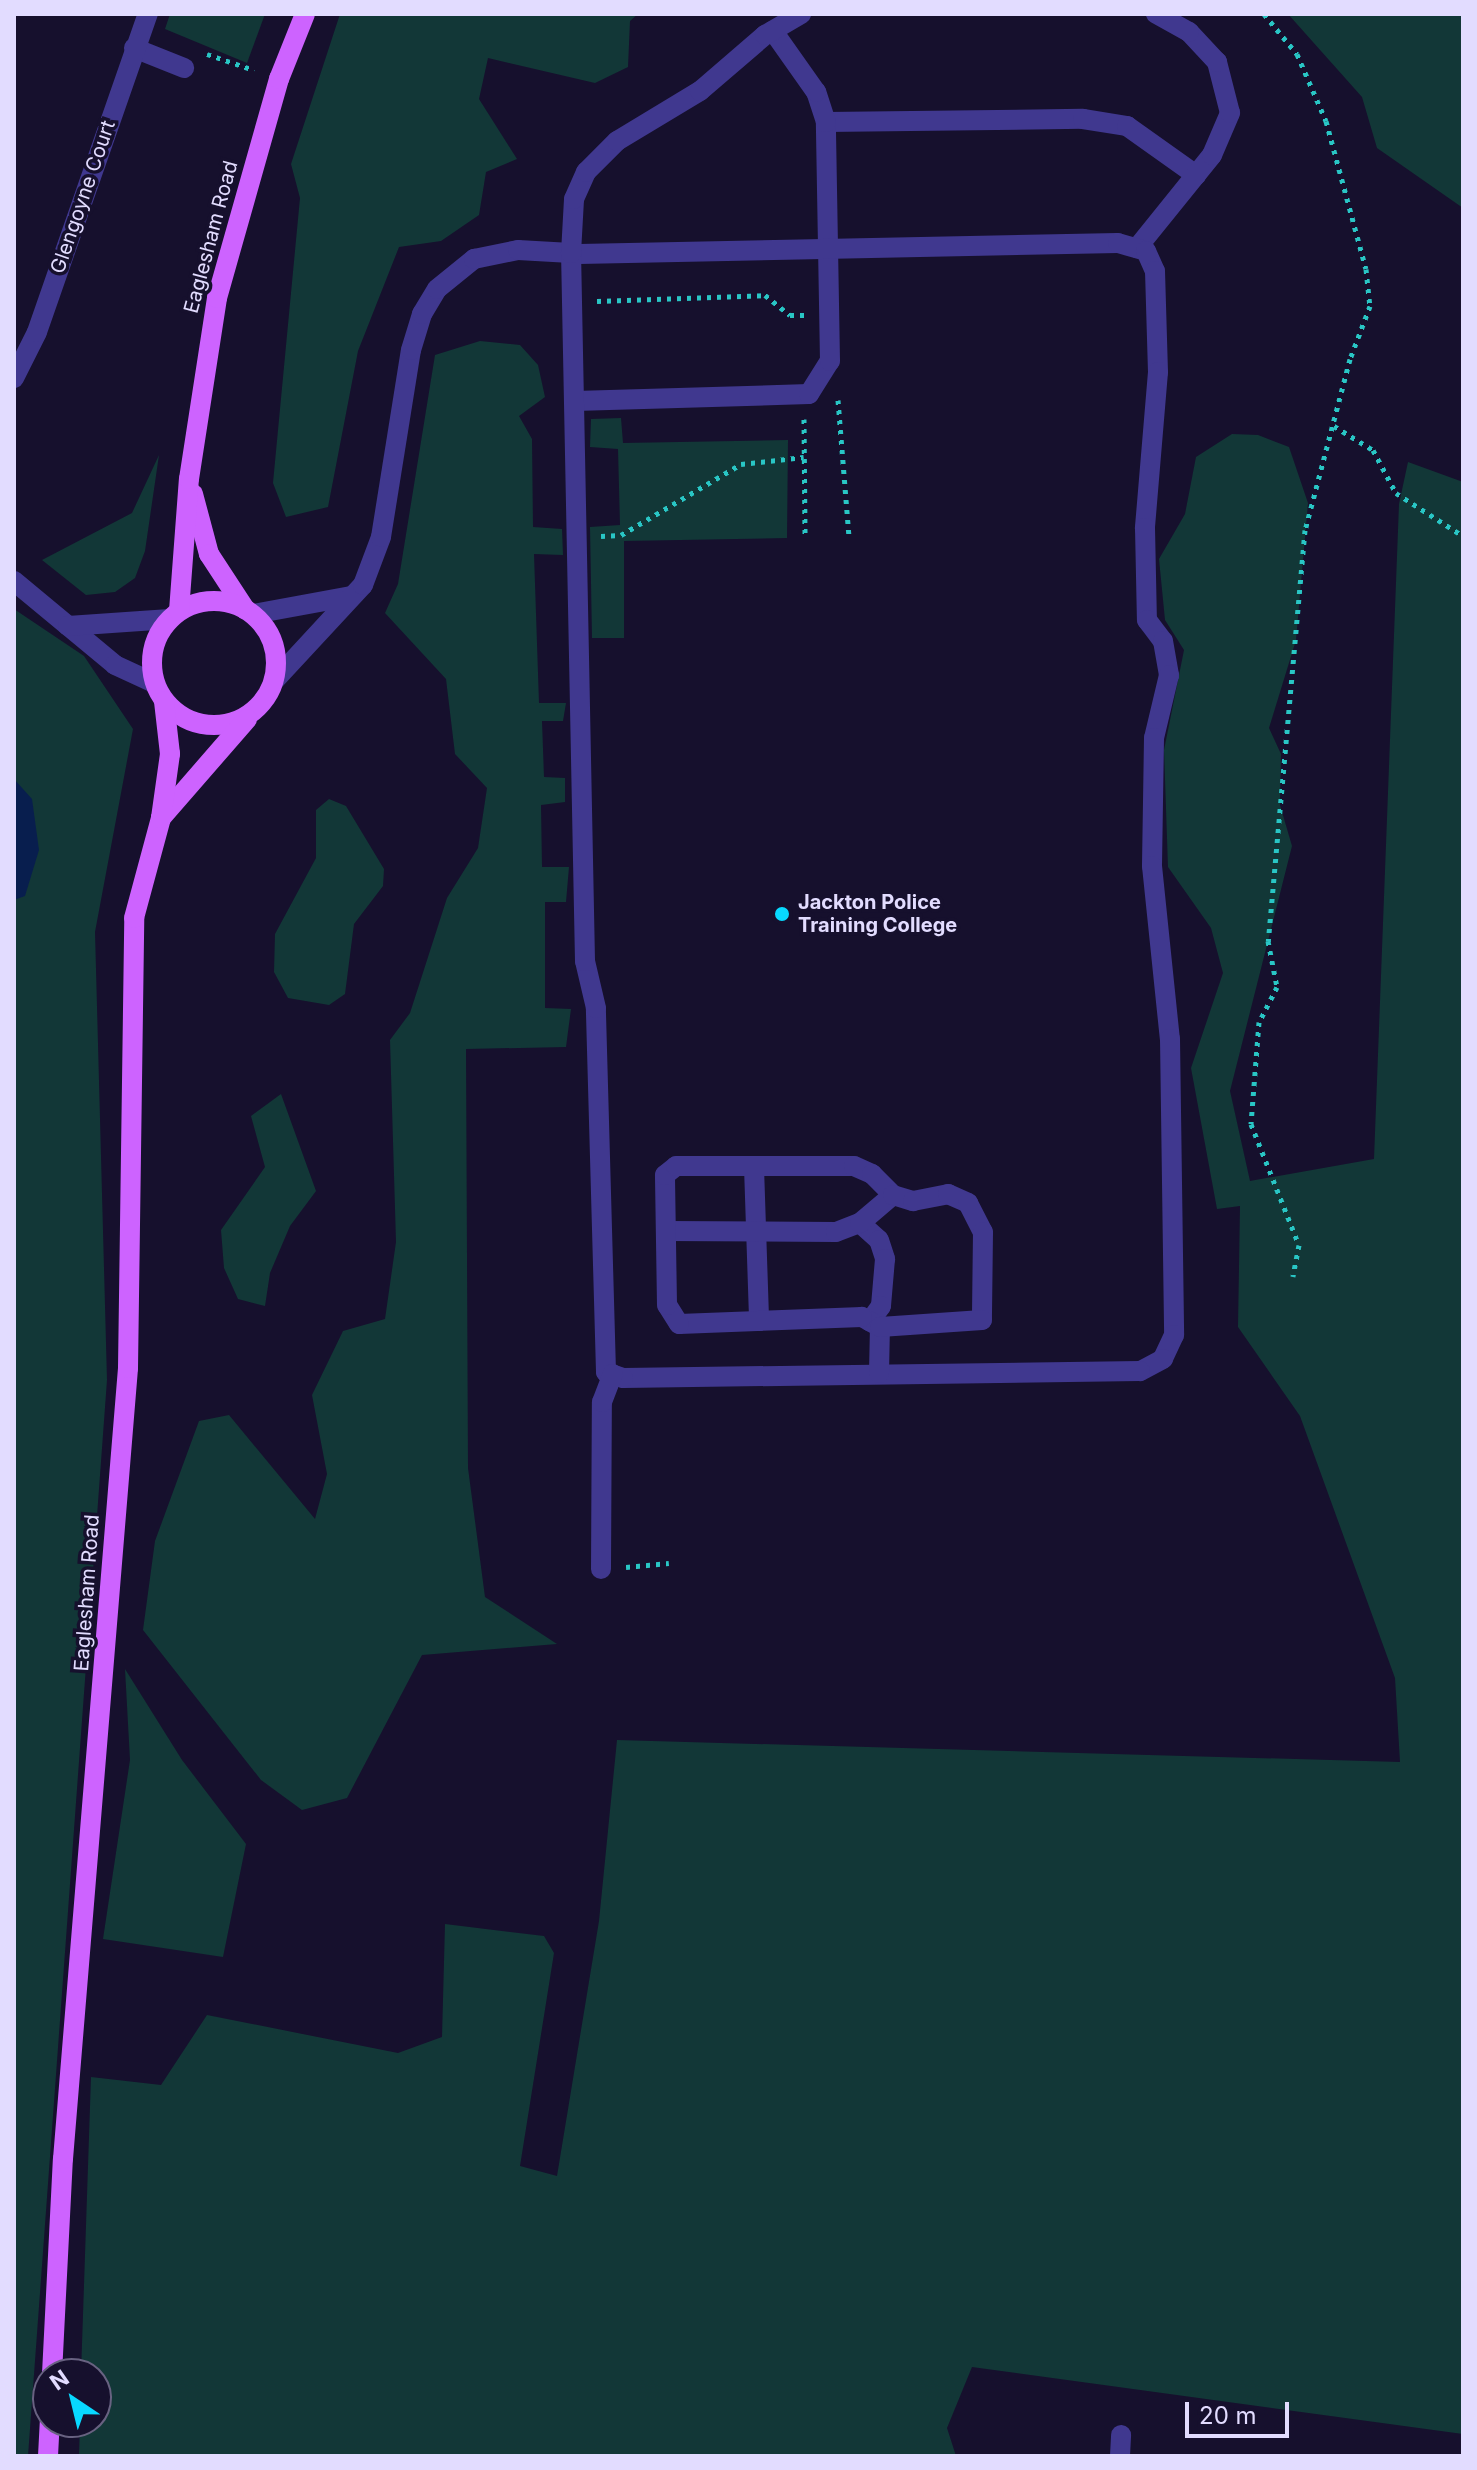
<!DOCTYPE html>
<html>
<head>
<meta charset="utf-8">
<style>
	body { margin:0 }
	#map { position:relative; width:1477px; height:2470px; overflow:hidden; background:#16102d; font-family:Inter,sans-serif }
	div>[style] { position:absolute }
	.green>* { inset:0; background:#123737 }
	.water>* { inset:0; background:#081e4e }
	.path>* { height:5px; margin-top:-2.5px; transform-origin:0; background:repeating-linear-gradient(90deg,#29c6c5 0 4px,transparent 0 10px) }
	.minor>* { height:20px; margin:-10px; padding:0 10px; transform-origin:10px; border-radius:10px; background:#40388f }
	.major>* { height:20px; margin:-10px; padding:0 10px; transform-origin:10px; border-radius:10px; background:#cd63ff }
	.major>.ring { margin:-10px; padding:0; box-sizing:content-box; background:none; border:20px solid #cd63ff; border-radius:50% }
	.dots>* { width:22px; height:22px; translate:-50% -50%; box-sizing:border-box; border:4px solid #16102d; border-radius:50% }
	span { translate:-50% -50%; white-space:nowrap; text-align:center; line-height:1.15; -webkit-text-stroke:7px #16102d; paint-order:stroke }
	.street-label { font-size:20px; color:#e2dcff }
	.poi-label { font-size:20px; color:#e2dcff; font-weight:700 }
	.left { translate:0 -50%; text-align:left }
	.frame { position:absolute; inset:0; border:16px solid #e2dcff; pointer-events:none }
	.north { position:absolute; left:32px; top:2358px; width:80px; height:80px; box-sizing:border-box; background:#16102d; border:2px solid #686281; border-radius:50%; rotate:325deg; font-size:22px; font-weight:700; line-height:32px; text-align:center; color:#e2dcff }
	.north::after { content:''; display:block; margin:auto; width:28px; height:36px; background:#08d9ff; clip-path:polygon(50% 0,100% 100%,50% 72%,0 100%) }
	.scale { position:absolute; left:1185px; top:2402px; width:104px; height:36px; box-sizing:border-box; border:4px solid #e2dcff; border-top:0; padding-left:10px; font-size:24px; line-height:28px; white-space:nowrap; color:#e2dcff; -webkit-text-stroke:6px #16102d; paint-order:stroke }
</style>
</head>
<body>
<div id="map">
	<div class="green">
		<div style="clip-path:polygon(170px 14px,265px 14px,247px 63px,165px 29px)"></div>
		<div style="clip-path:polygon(340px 14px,638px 14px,630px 21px,628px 67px,595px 83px,488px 58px,479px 99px,517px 159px,486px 172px,479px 215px,441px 241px,399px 247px,358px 351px,328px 507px,286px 517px,273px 483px,300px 198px,291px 164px)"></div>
		<div style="clip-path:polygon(1288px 14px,1463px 14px,1463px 208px,1377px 148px,1362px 97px)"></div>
		<div style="clip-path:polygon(480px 341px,520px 345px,538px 365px,545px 397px,519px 416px,532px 439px,533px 527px,562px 529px,563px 555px,534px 554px,539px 703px,566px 703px,563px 721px,542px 721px,544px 777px,565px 778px,565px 802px,541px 805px,542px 867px,569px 867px,566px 902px,545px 902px,545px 1008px,571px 1009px,566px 1047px,466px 1049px,468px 1468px,485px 1597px,557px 1644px,422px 1655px,347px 1798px,302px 1810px,261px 1780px,143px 1630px,155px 1541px,199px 1421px,229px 1415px,315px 1519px,327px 1474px,312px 1395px,343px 1331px,385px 1319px,396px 1242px,390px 1040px,410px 1013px,447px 898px,478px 848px,487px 788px,455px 754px,446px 679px,385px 613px,398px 584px,435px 355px)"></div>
		<div style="clip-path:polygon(621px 418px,623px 443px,788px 440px,787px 538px,624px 541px,624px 638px,592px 638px,590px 527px,620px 525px,618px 449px,590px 447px,591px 419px)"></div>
		<div style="clip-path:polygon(1232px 434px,1258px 435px,1289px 447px,1308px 503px,1296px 640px,1269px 728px,1281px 754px,1280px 805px,1292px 846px,1230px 1091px,1250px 1181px,1374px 1159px,1399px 504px,1408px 462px,1463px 482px,1463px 2434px,972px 2367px,947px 2428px,956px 2456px,79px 2456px,80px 2422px,96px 2422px,96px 2374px,81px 2374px,91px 2077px,161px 2085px,207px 2015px,398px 2053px,442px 2037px,445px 1924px,544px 1936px,554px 1953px,520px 2166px,557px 2176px,599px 1921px,617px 1740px,1400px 1762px,1395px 1678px,1300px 1416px,1238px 1327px,1240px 1206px,1217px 1209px,1191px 1068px,1223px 973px,1211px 928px,1168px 867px,1164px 750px,1184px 650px,1165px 620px,1159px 559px,1185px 514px,1196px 457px)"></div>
		<div style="clip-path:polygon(159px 455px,145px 551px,135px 578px,115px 592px,86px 595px,42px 560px,132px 513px)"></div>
		<div style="clip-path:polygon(14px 609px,84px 656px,133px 729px,95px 932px,107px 1380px,28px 2456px,14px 2456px)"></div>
		<div style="clip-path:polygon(329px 799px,346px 806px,384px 869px,383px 886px,354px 924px,345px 994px,329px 1005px,288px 998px,274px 972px,275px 934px,316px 858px,316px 810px)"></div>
		<div style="clip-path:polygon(281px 1094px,316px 1191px,290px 1226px,270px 1273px,265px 1306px,238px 1299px,224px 1268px,221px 1230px,265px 1167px,251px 1116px)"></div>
		<div style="clip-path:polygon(125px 1669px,182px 1760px,246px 1844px,223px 1957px,103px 1939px,130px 1760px)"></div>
	</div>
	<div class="water">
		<div style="clip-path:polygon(14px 779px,32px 799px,39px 850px,25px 896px,14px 900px)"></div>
	</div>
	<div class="path">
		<div style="left:1264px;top:14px;width:52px;rotate:50.5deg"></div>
		<div style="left:1297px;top:54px;width:73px;rotate:66.6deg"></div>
		<div style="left:1326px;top:121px;width:153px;rotate:74.9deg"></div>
		<div style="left:1366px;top:269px;width:37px;rotate:84deg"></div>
		<div style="left:1370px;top:306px;width:57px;rotate:110.7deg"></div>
		<div style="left:1350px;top:359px;width:177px;rotate:104.7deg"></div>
		<div style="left:1305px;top:530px;width:413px;rotate:95.1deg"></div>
		<div style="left:1268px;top:941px;width:47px;rotate:78.9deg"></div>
		<div style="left:1277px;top:987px;width:39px;rotate:117deg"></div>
		<div style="left:1259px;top:1022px;width:102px;rotate:94.5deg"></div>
		<div style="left:1251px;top:1124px;width:130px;rotate:68.4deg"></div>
		<div style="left:1299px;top:1245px;width:32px;rotate:101deg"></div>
		<div style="left:207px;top:54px;width:50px;rotate:18.8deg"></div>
		<div style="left:597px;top:301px;width:168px;rotate:-2deg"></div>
		<div style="left:765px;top:295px;width:32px;rotate:39deg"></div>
		<div style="left:790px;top:315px;width:14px"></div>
		<div style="left:838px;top:400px;width:136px;rotate:85.4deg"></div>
		<div style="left:804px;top:419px;width:119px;rotate:89.5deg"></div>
		<div style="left:1334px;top:426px;width:46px;rotate:31.6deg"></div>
		<div style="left:1373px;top:450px;width:49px;rotate:61.9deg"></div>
		<div style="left:1396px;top:493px;width:80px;rotate:32.7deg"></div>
		<div style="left:601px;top:536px;width:20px;rotate:-3deg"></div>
		<div style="left:621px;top:535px;width:139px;rotate:-30.6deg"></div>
		<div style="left:741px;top:464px;width:63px;rotate:-6.3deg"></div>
		<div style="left:626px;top:1567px;width:43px;rotate:-5.3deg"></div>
	</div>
	<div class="minor">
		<div style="left:134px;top:48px;width:54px;rotate:21.8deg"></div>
		<div style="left:826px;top:122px;width:257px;rotate:-0.7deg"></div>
		<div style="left:1083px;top:119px;width:45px;rotate:9deg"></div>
		<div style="left:1127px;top:126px;width:85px;rotate:35.4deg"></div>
		<div style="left:1137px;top:248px;width:119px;rotate:-51.1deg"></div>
		<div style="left:1212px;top:155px;width:46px;rotate:-66.8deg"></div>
		<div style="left:1230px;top:113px;width:53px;rotate:-104.3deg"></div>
		<div style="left:1217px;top:62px;width:41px;rotate:-133deg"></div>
		<div style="left:1189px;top:32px;width:38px;rotate:-151deg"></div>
		<div style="left:14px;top:378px;width:51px;rotate:-63.4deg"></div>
		<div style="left:37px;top:332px;width:337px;rotate:-70.8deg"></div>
		<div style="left:575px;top:401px;width:234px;rotate:-1.7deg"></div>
		<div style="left:809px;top:394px;width:39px;rotate:-58deg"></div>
		<div style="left:830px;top:361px;width:239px;rotate:-91deg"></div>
		<div style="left:826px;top:122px;width:32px;rotate:-108deg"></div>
		<div style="left:816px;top:92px;width:75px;rotate:-125.2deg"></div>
		<div style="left:14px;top:581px;width:131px;rotate:39.7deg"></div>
		<div style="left:115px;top:665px;width:43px;rotate:24.8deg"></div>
		<div style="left:254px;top:614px;width:100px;rotate:-10.4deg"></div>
		<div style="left:68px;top:626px;width:102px;rotate:-3.9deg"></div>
		<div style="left:274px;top:681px;width:131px;rotate:-47.2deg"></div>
		<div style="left:363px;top:585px;width:51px;rotate:-69.4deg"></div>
		<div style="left:381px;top:537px;width:189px;rotate:-80.9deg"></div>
		<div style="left:411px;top:350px;width:38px;rotate:-73deg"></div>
		<div style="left:422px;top:314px;width:29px;rotate:-59deg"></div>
		<div style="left:437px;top:289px;width:48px;rotate:-39deg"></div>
		<div style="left:474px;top:259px;width:45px;rotate:-11.6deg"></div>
		<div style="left:518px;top:250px;width:53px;rotate:3.2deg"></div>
		<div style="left:571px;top:253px;width:8px;rotate:7deg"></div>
		<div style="left:579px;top:254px;width:539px;rotate:-1.17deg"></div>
		<div style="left:1118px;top:243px;width:29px;rotate:16deg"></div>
		<div style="left:1146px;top:251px;width:22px;rotate:66deg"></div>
		<div style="left:1155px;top:271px;width:101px;rotate:88.3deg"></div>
		<div style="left:1158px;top:372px;width:157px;rotate:94.8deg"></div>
		<div style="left:1145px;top:528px;width:92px;rotate:88.8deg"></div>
		<div style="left:1147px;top:620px;width:26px;rotate:53deg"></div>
		<div style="left:1163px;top:641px;width:35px;rotate:80deg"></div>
		<div style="left:1169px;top:675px;width:65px;rotate:103.4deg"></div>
		<div style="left:1154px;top:738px;width:128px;rotate:90.9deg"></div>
		<div style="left:1152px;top:866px;width:174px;rotate:84.1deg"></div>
		<div style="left:1170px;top:1039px;width:296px;rotate:89.2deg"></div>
		<div style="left:1174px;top:1335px;width:26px;rotate:115deg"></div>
		<div style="left:1163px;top:1359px;width:26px;rotate:152deg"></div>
		<div style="left:1140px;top:1371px;width:517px;rotate:179.22deg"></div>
		<div style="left:623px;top:1378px;width:18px;rotate:-161deg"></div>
		<div style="left:606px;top:1372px;width:364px;rotate:-91.6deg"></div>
		<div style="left:596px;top:1008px;width:48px;rotate:-103.2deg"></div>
		<div style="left:585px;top:961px;width:708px;rotate:-91.13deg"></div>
		<div style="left:571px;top:253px;width:54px;rotate:-86.8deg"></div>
		<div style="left:574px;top:199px;width:30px;rotate:-66deg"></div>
		<div style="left:586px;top:172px;width:44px;rotate:-45deg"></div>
		<div style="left:617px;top:141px;width:97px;rotate:-31.1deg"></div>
		<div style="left:700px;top:91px;width:86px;rotate:-40.7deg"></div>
		<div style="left:765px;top:35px;width:42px;rotate:-30.3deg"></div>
		<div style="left:754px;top:1167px;width:154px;rotate:88.1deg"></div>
		<div style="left:860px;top:1223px;width:25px;rotate:42deg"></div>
		<div style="left:879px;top:1240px;width:20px;rotate:72deg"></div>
		<div style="left:885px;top:1259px;width:47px;rotate:94.9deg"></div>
		<div style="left:881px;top:1306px;width:19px;rotate:126deg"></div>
		<div style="left:666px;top:1231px;width:170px;rotate:0.3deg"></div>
		<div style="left:836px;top:1232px;width:26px;rotate:-21deg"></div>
		<div style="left:860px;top:1223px;width:43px;rotate:-40.3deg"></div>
		<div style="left:879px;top:1373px;width:46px;rotate:-88.8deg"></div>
		<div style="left:880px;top:1327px;width:21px;rotate:-151deg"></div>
		<div style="left:862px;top:1317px;width:183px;rotate:177.8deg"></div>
		<div style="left:679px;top:1324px;width:22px;rotate:-122deg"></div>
		<div style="left:667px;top:1305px;width:130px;rotate:-90.9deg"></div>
		<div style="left:665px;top:1175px;width:14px;rotate:-39deg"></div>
		<div style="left:676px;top:1166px;width:178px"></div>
		<div style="left:854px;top:1166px;width:20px;rotate:24deg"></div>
		<div style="left:872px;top:1174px;width:30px;rotate:45deg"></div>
		<div style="left:893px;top:1195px;width:21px;rotate:17deg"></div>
		<div style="left:913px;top:1201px;width:36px;rotate:-11deg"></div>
		<div style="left:948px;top:1194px;width:22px;rotate:24deg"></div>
		<div style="left:968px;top:1203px;width:33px;rotate:63deg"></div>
		<div style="left:983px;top:1232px;width:88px;rotate:90.7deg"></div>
		<div style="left:982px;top:1320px;width:102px;rotate:176.1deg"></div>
		<div style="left:601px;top:1569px;width:167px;rotate:-89.7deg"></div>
		<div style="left:602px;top:1402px;width:30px;rotate:-69deg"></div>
		<div style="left:1120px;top:2456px;width:21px;rotate:-87deg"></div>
	</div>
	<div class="major">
		<div style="left:193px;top:494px;width:62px;rotate:75.1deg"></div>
		<div style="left:209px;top:554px;width:66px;rotate:56.8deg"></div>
		<div class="ring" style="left:152px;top:601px;width:104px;height:104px"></div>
		<div style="left:179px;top:611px;width:132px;rotate:-85.7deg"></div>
		<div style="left:189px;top:479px;width:183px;rotate:-81.2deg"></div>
		<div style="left:217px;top:298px;width:228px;rotate:-74.2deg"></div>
		<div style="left:279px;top:79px;width:70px;rotate:-68.2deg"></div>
		<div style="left:161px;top:818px;width:131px;rotate:-49deg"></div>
		<div style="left:52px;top:2374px;width:215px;rotate:-87.1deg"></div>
		<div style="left:63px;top:2159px;width:794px;rotate:-85.3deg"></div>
		<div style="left:128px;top:1368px;width:450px;rotate:-89.2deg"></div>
		<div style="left:134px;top:918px;width:104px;rotate:-74.9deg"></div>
		<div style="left:161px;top:818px;width:65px;rotate:-82deg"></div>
		<div style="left:170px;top:754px;width:53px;rotate:-96.5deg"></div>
		<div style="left:48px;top:2456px;width:34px;rotate:-87deg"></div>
	</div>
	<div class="dots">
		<div style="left:782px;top:914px;background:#08d9ff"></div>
	</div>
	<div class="street-label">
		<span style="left:83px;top:197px;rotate:-71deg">Glengoyne Court</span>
		<span style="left:211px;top:237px;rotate:-75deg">Eaglesham Road</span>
		<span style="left:87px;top:1593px;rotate:-86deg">Eaglesham Road</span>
	</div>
	<div class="poi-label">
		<span class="left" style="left:798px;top:914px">Jackton Police<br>Training College</span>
	</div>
	<div class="frame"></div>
	<div class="north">N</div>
	<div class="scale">20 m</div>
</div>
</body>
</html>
